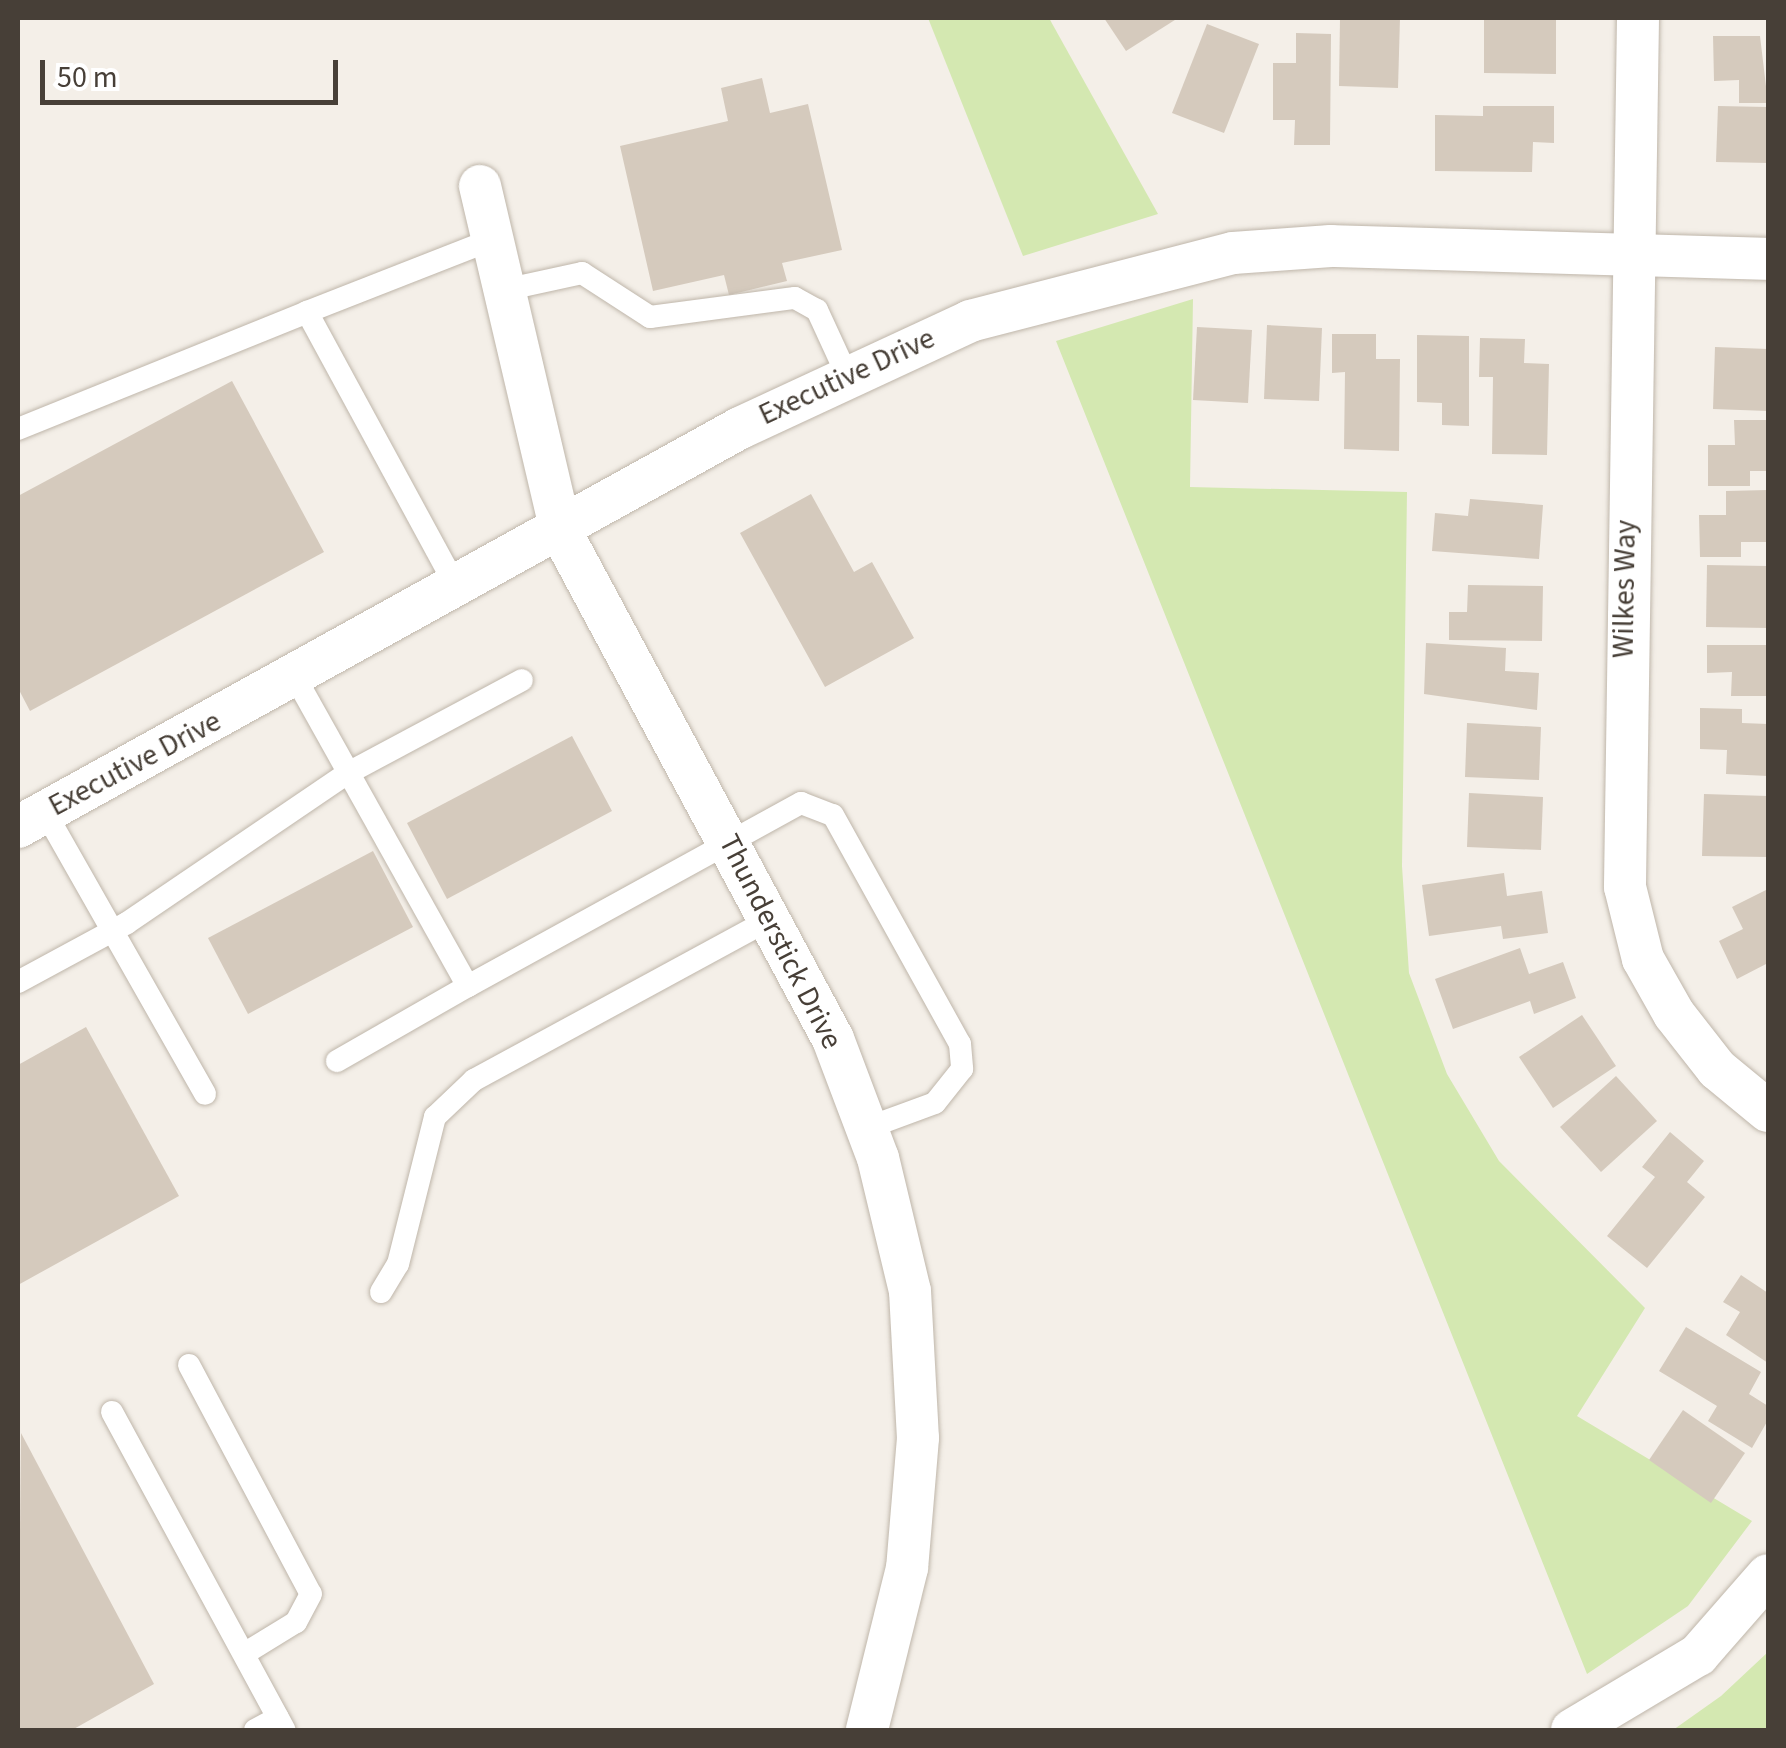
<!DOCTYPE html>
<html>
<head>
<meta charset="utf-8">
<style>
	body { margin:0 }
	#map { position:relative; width:1786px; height:1748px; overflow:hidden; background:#f4efe8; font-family:"Source Sans 3",sans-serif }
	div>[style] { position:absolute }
	.green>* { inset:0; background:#d4e8b1 }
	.building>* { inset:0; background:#d5cabd }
	.roads { filter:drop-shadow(0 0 2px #bfb6aa) drop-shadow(0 0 2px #bfb6aa) }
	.lane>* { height:22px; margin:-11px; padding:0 11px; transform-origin:11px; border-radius:11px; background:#fff }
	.street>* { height:42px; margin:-21px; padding:0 21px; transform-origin:21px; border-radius:21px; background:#fff }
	span { translate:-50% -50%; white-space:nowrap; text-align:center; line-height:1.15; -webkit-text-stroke:8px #fff; paint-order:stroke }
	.street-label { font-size:30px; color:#473f37 }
	.frame { position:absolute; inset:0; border:20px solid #473f37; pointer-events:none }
	.scale { position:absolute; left:40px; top:60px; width:298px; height:45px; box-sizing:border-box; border:5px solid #473f37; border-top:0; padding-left:12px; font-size:30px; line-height:35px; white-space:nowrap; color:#473f37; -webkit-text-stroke:8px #fff; paint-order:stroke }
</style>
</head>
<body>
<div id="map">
	<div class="green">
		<div style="clip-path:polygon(928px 18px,1049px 18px,1158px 214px,1023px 256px)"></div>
		<div style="clip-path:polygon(1193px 299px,1190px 487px,1407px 492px,1402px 866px,1409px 973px,1447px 1074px,1499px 1161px,1645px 1308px,1577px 1416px,1752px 1521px,1688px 1606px,1587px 1674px,1056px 341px)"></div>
		<div style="clip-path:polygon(1768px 1652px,1768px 1730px,1673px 1730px,1721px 1696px)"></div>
	</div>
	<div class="building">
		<div style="clip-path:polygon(1104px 18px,1178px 18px,1126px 51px)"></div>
		<div style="clip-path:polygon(1340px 18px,1400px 18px,1398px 88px,1339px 86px)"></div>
		<div style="clip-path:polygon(1484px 18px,1556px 18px,1556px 74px,1484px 73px)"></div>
		<div style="clip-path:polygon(1207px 24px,1259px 44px,1224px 133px,1172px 113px)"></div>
		<div style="clip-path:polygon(1296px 33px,1331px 34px,1330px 145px,1294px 145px,1295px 120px,1273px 120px,1273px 63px,1296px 63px)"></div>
		<div style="clip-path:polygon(1713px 36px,1760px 36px,1768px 103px,1739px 103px,1739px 80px,1714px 81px)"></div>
		<div style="clip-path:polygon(762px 78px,770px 113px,808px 104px,842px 250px,782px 263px,787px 281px,729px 295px,724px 275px,653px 291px,620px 146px,728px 121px,721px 88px)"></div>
		<div style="clip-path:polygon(1483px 106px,1554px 106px,1554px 143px,1533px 142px,1532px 172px,1435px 171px,1435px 115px,1483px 116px)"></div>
		<div style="clip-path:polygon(1718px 106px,1768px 107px,1768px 163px,1716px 162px)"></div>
		<div style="clip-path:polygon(1267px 325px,1322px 328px,1319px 401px,1264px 399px)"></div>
		<div style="clip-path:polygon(1197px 327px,1252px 330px,1248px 403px,1193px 400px)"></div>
		<div style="clip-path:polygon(1332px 334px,1376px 334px,1376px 359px,1400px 359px,1399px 451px,1344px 449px,1345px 372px,1332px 373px)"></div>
		<div style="clip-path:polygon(1417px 335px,1469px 336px,1469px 426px,1442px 425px,1442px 403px,1417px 402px)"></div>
		<div style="clip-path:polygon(1480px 338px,1525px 339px,1524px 363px,1549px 364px,1547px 455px,1492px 454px,1493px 377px,1479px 377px)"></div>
		<div style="clip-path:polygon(1715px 347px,1768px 349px,1768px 411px,1713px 409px)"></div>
		<div style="clip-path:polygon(232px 381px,324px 552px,30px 711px,18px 688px,18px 496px)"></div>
		<div style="clip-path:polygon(1734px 420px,1768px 420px,1768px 471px,1750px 471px,1750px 486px,1708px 486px,1708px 445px,1735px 445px)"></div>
		<div style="clip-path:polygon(1768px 490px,1768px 542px,1741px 542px,1741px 557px,1700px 557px,1699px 515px,1726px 515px,1726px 491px)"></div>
		<div style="clip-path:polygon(811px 494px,854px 572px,872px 562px,914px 638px,825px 687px,740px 533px)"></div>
		<div style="clip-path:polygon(1470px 499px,1543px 505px,1539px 559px,1432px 551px,1435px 513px,1468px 516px)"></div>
		<div style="clip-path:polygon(1707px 565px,1768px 566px,1768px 628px,1706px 627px)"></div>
		<div style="clip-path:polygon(1468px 585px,1543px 586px,1542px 641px,1449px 640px,1449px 612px,1467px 612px)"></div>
		<div style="clip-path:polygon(1426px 643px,1506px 648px,1505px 671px,1539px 673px,1537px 710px,1424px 694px)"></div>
		<div style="clip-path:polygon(1707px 645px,1768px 645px,1768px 696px,1731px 696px,1732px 672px,1707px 673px)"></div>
		<div style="clip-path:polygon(1700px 708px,1742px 709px,1742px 723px,1768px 724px,1768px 776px,1726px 774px,1727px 750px,1700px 749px)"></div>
		<div style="clip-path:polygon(1467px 723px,1541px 727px,1539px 780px,1465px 777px)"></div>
		<div style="clip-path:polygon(572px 736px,612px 811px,447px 899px,407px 823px)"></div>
		<div style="clip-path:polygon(1469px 793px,1543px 797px,1541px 850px,1467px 847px)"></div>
		<div style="clip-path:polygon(1704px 794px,1768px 796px,1768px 857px,1702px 856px)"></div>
		<div style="clip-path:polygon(373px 851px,413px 927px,248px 1014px,208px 938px)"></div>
		<div style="clip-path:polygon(1504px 873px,1507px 896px,1542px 891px,1548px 933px,1503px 939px,1501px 926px,1429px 936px,1422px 885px)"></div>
		<div style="clip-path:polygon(1768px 889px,1768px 963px,1737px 979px,1719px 941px,1743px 929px,1732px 907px)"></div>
		<div style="clip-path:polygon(1520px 948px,1529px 974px,1563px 962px,1576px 998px,1534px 1014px,1530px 1001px,1453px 1029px,1435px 979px)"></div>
		<div style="clip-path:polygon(1582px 1015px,1616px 1066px,1553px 1108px,1519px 1057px)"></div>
		<div style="clip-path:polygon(86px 1027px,179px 1196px,18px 1285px,18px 1065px)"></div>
		<div style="clip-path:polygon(1616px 1076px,1657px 1121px,1601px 1172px,1560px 1127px)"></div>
		<div style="clip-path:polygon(1670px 1132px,1704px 1161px,1687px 1182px,1705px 1197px,1647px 1268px,1607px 1236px,1655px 1177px,1642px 1167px)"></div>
		<div style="clip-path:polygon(1741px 1275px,1768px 1293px,1768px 1363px,1726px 1335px,1740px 1312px,1723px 1302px)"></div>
		<div style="clip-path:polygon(1686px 1327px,1761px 1372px,1749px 1394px,1768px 1406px,1768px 1420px,1752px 1448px,1708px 1421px,1717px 1406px,1659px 1371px)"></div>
		<div style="clip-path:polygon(1683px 1410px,1745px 1453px,1711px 1503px,1649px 1460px)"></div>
		<div style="clip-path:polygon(21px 1433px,154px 1684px,72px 1730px,18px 1730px)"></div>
	</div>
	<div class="roads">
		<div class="lane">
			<div style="left:504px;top:290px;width:80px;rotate:-12.3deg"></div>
			<div style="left:582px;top:273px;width:81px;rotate:32.9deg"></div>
			<div style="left:650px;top:317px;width:146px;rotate:-7.5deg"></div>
			<div style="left:795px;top:298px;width:25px;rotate:29deg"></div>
			<div style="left:817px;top:310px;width:69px;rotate:65.3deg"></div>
			<div style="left:307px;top:312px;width:200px;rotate:-21.4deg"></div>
			<div style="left:18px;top:429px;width:312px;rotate:-22deg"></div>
			<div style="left:307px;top:312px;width:314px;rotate:61.5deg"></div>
			<div style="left:295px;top:677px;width:354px;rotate:60.8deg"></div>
			<div style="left:468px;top:986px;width:380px;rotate:-28.8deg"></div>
			<div style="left:801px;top:803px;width:34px;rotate:21deg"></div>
			<div style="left:833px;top:815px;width:262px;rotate:61deg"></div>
			<div style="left:960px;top:1044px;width:25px;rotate:85deg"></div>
			<div style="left:962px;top:1069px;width:43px;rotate:128.5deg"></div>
			<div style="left:935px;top:1103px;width:72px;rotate:159.8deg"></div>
			<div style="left:45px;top:812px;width:324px;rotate:60.4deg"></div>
			<div style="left:18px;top:982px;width:124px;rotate:-28.4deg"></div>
			<div style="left:127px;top:923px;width:267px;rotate:-34.2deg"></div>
			<div style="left:348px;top:773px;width:197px;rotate:-28.1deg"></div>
			<div style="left:337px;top:1061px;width:151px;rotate:-29.8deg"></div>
			<div style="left:381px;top:1292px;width:33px;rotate:-59deg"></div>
			<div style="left:398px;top:1264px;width:152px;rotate:-75.9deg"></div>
			<div style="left:435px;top:1117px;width:54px;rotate:-43.5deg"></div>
			<div style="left:474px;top:1080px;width:336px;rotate:-28.5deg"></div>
			<div style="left:189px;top:1365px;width:259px;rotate:62deg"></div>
			<div style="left:311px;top:1594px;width:32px;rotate:118deg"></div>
			<div style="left:296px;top:1622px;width:61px;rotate:148.4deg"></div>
			<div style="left:112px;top:1412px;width:362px;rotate:61.5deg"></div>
			<div style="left:255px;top:1730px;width:26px;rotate:-28deg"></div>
		</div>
		<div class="street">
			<div style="left:1638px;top:18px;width:869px;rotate:90.86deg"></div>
			<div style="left:1625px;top:887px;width:74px;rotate:76deg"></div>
			<div style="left:1643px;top:959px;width:63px;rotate:60.6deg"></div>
			<div style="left:1674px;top:1014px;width:70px;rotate:52deg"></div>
			<div style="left:1717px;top:1069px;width:66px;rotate:39.5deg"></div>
			<div style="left:480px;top:186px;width:355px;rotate:76.8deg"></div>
			<div style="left:561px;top:532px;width:575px;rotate:61.79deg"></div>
			<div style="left:833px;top:1039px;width:127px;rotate:69.3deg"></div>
			<div style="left:878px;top:1158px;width:137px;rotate:76.5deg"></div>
			<div style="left:910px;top:1291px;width:147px;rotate:86.9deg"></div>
			<div style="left:918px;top:1438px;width:130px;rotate:94.8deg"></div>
			<div style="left:907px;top:1568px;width:167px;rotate:103.9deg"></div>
			<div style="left:18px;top:827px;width:825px;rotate:-28.93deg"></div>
			<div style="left:740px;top:428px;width:254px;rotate:-24.9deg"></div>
			<div style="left:970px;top:321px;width:272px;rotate:-14.5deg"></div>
			<div style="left:1233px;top:253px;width:98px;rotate:-4.1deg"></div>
			<div style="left:1331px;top:246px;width:437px;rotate:1.7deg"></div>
			<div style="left:1572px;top:1730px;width:147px;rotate:-30.8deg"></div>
			<div style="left:1698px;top:1655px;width:106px;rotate:-48.8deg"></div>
		</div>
	</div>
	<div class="street-label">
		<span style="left:847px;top:377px;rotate:-25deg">Executive Drive</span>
		<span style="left:1625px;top:589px;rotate:-89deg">Wilkes Way</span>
		<span style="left:135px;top:764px;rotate:-28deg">Executive Drive</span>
		<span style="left:780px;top:942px;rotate:63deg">Thunderstick Drive</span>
	</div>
	<div class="frame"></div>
	<div class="scale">50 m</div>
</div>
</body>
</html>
